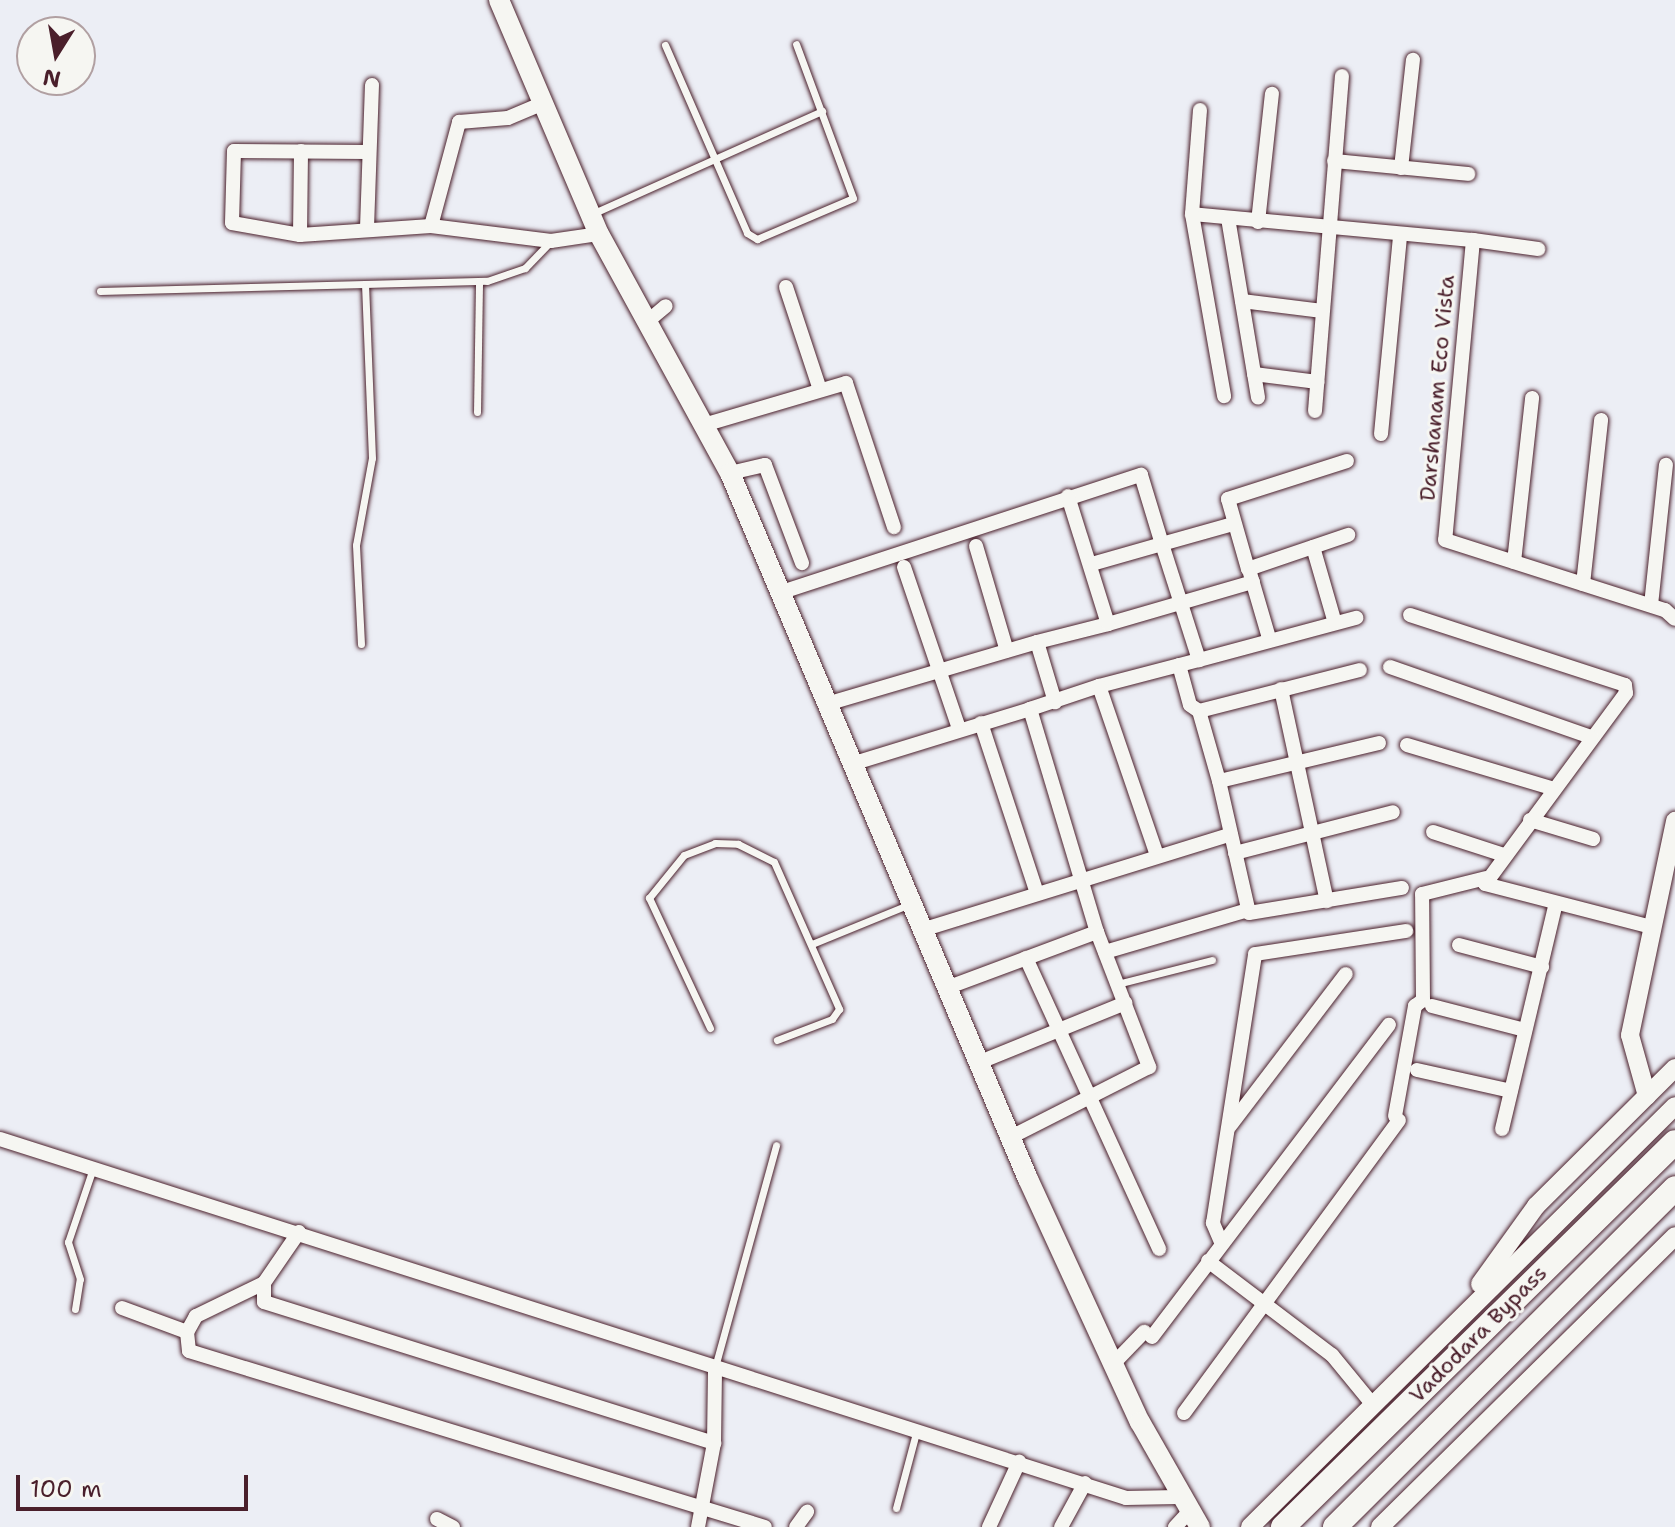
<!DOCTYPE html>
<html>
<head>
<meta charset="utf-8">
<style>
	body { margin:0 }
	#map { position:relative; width:1675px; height:1527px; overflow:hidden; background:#eceef5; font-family:"Shantell Sans",sans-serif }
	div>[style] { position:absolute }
	.roads { filter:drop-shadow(0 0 2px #4a1f2b) drop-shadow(0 0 2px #4a1f2b) }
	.service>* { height:7px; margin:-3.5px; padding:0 3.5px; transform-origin:3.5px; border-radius:3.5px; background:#f6f6f2 }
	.minor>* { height:14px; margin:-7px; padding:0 7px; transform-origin:7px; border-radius:7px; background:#f6f6f2 }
	.tertiary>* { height:18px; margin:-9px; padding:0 9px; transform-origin:9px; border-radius:9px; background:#f6f6f2 }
	.secondary>* { height:20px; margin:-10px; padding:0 10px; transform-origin:10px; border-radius:10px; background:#f6f6f2 }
	.trunk>* { height:24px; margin:-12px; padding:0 12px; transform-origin:12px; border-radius:12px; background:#f6f6f2 }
	span { translate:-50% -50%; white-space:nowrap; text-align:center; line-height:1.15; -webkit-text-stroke:6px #f6f6f2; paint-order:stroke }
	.street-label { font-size:22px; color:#4a1f2b }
	.north { position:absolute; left:16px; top:16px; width:80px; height:80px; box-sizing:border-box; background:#f6f6f2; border:2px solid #b1a0a2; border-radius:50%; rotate:191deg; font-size:22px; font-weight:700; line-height:32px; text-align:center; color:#4a1f2b }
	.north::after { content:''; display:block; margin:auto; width:28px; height:36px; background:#4a1f2b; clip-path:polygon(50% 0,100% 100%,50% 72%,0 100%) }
	.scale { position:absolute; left:16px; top:1475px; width:232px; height:36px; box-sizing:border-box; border:4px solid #4a1f2b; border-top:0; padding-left:10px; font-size:24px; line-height:28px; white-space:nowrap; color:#4a1f2b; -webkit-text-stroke:6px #f6f6f2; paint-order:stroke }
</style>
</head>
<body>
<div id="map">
	<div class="roads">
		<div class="service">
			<div style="left:665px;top:45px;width:205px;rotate:66.4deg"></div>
			<div style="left:747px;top:233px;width:12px;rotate:31deg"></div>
			<div style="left:757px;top:239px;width:104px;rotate:-23.1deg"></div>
			<div style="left:853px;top:198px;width:164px;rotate:-110.3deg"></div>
			<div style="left:594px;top:213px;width:250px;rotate:-24.1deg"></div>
			<div style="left:100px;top:291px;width:387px;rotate:-1.5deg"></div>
			<div style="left:487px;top:281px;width:40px;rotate:-18.9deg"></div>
			<div style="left:525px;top:268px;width:35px;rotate:-46deg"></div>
			<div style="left:477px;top:412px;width:131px;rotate:-89.1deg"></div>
			<div style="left:361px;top:644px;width:99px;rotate:-92.9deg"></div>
			<div style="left:356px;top:545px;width:88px;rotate:-79.6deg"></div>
			<div style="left:372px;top:458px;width:173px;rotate:-92.3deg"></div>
			<div style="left:812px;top:944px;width:106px;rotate:-22.2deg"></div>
			<div style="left:1117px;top:984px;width:98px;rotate:-14.2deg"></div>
			<div style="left:710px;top:1028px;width:144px;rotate:-115.1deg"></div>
			<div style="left:649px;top:898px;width:55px;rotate:-50.9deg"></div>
			<div style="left:684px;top:855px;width:33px;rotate:-21deg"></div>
			<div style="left:715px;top:843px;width:23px;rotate:2deg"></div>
			<div style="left:738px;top:844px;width:40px;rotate:26.6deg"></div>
			<div style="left:774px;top:862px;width:161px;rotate:66.1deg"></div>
			<div style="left:839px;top:1009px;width:12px;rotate:125deg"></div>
			<div style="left:832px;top:1019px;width:59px;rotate:159.1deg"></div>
			<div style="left:75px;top:1309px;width:30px;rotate:-81deg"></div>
			<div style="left:80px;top:1279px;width:39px;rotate:-108deg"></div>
			<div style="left:68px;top:1242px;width:78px;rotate:-71.3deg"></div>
			<div style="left:715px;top:1367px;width:230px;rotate:-74.6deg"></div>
			<div style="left:896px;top:1508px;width:82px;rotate:-75.1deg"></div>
		</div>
		<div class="minor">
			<div style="left:1200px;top:110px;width:104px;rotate:94.4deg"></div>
			<div style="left:1192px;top:214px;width:282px;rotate:5.3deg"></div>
			<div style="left:1473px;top:240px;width:301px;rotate:95.3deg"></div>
			<div style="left:1445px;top:540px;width:231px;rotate:17.7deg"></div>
			<div style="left:1665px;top:610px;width:13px;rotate:42deg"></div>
			<div style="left:367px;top:152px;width:133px;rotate:-179.6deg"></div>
			<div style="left:234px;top:151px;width:72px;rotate:91.6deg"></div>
			<div style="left:232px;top:223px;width:69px;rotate:10deg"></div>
			<div style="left:300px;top:235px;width:131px;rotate:-3.9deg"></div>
			<div style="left:431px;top:226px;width:121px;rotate:7.1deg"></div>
			<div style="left:551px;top:241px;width:49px;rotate:-8.3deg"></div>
			<div style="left:1334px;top:161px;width:135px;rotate:5.5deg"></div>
			<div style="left:1401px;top:168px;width:109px;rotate:-83.7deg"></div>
			<div style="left:1192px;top:214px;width:185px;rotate:80deg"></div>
			<div style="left:1228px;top:218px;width:182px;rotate:80.5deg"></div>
			<div style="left:1258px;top:222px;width:129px;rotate:-83.8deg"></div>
			<div style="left:431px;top:226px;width:108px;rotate:-74.9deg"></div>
			<div style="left:459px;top:122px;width:49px;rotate:-4.7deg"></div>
			<div style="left:508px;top:118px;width:36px;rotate:-23deg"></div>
			<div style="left:367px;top:228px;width:143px;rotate:-88deg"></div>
			<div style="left:300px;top:235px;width:84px;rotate:-89.3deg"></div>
			<div style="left:1473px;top:240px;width:66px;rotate:7.9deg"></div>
			<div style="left:786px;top:287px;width:108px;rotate:71.7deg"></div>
			<div style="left:1242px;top:301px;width:81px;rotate:7.1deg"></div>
			<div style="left:648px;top:321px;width:23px;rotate:-40deg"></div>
			<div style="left:1254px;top:374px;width:64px;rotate:7.2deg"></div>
			<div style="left:1315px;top:411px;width:336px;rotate:-85.4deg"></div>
			<div style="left:707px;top:424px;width:145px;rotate:-16.4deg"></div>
			<div style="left:846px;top:383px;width:152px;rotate:71.6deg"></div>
			<div style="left:1381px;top:434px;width:200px;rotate:-84.5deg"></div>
			<div style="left:1347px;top:461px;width:125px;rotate:162.3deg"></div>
			<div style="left:1228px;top:499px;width:73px;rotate:74.1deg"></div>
			<div style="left:1248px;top:569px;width:106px;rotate:-18.8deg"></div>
			<div style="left:730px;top:473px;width:36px;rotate:-13deg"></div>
			<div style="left:765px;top:465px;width:105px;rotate:69.3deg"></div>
			<div style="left:1233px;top:524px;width:74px;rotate:164.3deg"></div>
			<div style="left:1162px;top:544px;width:122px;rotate:72.3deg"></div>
			<div style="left:1199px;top:660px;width:163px;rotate:-15deg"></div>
			<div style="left:976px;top:546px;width:109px;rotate:73.6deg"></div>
			<div style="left:1313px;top:547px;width:79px;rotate:73.9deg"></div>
			<div style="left:1514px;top:562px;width:165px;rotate:-83.7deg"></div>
			<div style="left:904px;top:567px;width:171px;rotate:71.2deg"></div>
			<div style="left:1250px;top:573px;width:68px;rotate:73.7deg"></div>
			<div style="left:1583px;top:584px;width:165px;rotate:-83.7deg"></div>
			<div style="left:779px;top:593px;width:381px;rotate:-18.1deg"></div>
			<div style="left:1141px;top:475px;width:72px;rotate:73.1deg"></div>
			<div style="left:1162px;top:544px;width:73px;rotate:164.1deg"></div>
			<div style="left:1651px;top:605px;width:141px;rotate:-83.9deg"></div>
			<div style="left:1410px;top:615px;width:226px;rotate:18deg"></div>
			<div style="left:1625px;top:685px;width:8px;rotate:83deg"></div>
			<div style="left:1626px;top:693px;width:237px;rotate:126.4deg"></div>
			<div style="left:1485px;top:884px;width:171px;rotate:14.5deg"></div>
			<div style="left:1108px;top:624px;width:151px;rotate:-16.2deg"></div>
			<div style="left:1037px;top:642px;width:73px;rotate:-14.2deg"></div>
			<div style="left:1108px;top:624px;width:134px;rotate:-107.4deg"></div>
			<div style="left:1179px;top:665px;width:41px;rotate:74.6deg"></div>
			<div style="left:1190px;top:705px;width:11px;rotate:34deg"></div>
			<div style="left:1390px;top:667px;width:213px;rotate:19.2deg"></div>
			<div style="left:1099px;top:686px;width:103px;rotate:-14.6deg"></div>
			<div style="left:1281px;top:689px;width:217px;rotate:77.8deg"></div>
			<div style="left:830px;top:703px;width:216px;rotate:-16.4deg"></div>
			<div style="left:1037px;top:642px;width:63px;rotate:73.3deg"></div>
			<div style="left:1030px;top:709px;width:73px;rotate:-18.4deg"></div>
			<div style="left:1099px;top:686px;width:179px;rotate:71.1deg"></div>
			<div style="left:981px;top:723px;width:179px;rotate:71.8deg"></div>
			<div style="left:1379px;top:743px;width:164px;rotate:166.6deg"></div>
			<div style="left:1219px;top:781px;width:135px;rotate:77.2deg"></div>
			<div style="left:1249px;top:913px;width:155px;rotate:-9.3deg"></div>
			<div style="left:1407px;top:745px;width:150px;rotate:16.6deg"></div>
			<div style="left:855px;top:763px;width:183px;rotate:-17.1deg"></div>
			<div style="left:1030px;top:709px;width:233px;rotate:73.3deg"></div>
			<div style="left:1097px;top:932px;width:145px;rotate:68.9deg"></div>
			<div style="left:1149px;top:1067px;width:155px;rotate:153.1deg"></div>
			<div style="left:1219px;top:781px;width:73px;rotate:-105.9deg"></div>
			<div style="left:1199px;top:711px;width:166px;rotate:-14.3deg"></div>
			<div style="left:1530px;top:820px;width:66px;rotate:16.8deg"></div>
			<div style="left:1433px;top:832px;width:75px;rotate:17.9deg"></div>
			<div style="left:1235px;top:853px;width:163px;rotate:-14.5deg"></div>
			<div style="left:925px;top:929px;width:320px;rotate:-17.2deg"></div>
			<div style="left:1459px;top:945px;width:86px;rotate:14.8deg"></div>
			<div style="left:1105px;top:952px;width:149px;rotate:-16.4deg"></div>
			<div style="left:1026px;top:958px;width:320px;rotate:65.4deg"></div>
			<div style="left:949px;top:987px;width:158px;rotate:-20.4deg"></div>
			<div style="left:1432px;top:1006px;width:96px;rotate:14.5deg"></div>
			<div style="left:980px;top:1062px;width:157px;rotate:-22.1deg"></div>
			<div style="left:1417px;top:1070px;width:96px;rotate:12.6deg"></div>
			<div style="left:1395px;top:1116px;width:112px;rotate:-79.7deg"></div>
			<div style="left:1415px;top:1006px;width:10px;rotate:-37deg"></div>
			<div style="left:1423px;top:1000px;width:106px;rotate:-90.5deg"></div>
			<div style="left:1422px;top:894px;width:66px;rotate:-14deg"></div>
			<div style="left:1230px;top:1126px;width:191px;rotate:-52.7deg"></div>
			<div style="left:1502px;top:1129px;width:232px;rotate:-76.6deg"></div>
			<div style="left:0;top:1139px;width:1182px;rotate:17.68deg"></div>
			<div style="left:1126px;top:1498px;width:52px;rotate:-1.1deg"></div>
			<div style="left:299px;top:1232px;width:62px;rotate:124.5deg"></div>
			<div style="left:264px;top:1283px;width:19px;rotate:90deg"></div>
			<div style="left:264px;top:1302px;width:472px;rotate:17.4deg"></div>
			<div style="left:1221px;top:1242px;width:21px;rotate:-113deg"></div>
			<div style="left:1213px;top:1223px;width:272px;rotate:-81.1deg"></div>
			<div style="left:1255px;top:954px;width:153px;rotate:-8.7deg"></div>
			<div style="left:1208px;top:1261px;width:156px;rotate:37.2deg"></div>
			<div style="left:1332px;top:1355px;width:65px;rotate:50.6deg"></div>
			<div style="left:264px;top:1283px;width:76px;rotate:154.1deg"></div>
			<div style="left:196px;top:1316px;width:18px;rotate:119deg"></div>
			<div style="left:187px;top:1332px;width:19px;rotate:84deg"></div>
			<div style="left:189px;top:1351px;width:602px;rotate:16.99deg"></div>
			<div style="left:122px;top:1308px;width:69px;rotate:20.3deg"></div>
			<div style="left:1152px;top:1337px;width:392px;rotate:-52.8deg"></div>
			<div style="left:1113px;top:1364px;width:45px;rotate:-45.9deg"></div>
			<div style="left:1184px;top:1413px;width:363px;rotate:-53.7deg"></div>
			<div style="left:437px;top:1519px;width:18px;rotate:27deg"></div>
			<div style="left:698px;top:1527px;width:86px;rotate:-79.2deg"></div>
			<div style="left:714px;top:1443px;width:76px;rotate:-89.2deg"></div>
			<div style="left:796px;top:1527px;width:19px;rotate:-54deg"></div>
			<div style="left:989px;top:1527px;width:72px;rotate:-65.2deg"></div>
			<div style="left:1061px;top:1527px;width:50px;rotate:-61.4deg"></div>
			<div style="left:1175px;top:1527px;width:21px;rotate:-47deg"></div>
		</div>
		<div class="tertiary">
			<div style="left:1647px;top:1096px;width:63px;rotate:-105.6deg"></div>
			<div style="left:1630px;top:1035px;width:219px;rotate:-78.1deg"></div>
			<div style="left:1480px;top:1284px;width:96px;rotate:-54.3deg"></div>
			<div style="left:1536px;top:1206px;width:196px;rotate:-44.8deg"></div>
			<div style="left:1250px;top:1527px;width:598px;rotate:-44.73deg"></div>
			<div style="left:1380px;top:1527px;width:414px;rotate:-44.6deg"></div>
		</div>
		<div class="secondary">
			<div style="left:499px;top:0;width:254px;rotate:66.9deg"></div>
			<div style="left:599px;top:234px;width:273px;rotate:61.3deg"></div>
			<div style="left:730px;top:473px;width:766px;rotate:67.12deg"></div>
			<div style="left:1028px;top:1179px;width:268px;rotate:65.3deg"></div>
			<div style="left:1140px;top:1422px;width:121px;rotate:60.3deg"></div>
		</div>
		<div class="trunk">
			<div style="left:1283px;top:1527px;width:549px;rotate:-44.48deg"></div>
			<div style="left:1335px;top:1527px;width:480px;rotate:-44.9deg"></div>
		</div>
	</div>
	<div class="street-label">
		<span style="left:1437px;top:388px;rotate:-85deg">Darshanam Eco Vista</span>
		<span style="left:1478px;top:1334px;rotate:-45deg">Vadodara Bypass</span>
	</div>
	<div class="north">N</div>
	<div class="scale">100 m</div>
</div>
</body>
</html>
